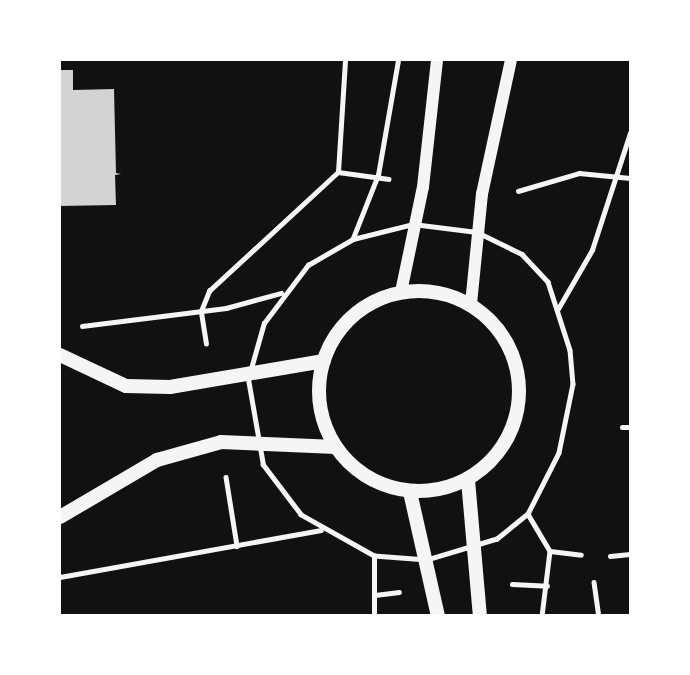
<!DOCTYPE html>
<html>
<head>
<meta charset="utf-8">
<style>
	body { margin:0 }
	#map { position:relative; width:690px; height:675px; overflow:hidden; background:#111; font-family:"Noto Sans",sans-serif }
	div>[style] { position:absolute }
	.building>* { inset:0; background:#d3d3d3 }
	.path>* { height:4.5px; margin:-2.25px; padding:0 2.25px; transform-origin:2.25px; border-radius:2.25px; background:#f5f5f5 }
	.service>* { height:5px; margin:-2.5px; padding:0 2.5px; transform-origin:2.5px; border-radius:2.5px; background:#f5f5f5 }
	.tertiary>* { height:12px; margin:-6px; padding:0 6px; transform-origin:6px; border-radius:6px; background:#f5f5f5 }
	.secondary>* { height:14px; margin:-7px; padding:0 7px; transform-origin:7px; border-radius:7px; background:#f5f5f5 }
	.secondary>.ring { margin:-7px; padding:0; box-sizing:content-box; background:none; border:14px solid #f5f5f5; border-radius:50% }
	span { translate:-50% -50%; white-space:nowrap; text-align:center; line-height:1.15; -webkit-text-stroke:5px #fff; paint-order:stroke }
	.frame { position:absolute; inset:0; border:61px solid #fff; pointer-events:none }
</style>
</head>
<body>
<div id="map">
	<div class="building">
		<div style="clip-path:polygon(60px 70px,73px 70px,73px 90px,114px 89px,116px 173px,121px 174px,115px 175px,116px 205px,60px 206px)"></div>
	</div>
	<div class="path">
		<div style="left:338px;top:172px;width:51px;rotate:7.8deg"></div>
		<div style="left:518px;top:191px;width:64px;rotate:-16.4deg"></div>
		<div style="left:579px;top:173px;width:51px;rotate:5.6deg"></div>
		<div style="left:413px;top:224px;width:64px;rotate:7.1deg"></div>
		<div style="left:477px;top:232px;width:50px;rotate:26.1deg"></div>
		<div style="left:522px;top:254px;width:38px;rotate:47deg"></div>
		<div style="left:548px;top:282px;width:71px;rotate:72.1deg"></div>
		<div style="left:570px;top:350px;width:34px;rotate:85deg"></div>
		<div style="left:573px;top:384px;width:70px;rotate:101.5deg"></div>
		<div style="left:559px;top:453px;width:68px;rotate:116.9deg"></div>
		<div style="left:528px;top:514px;width:40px;rotate:141deg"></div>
		<div style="left:497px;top:539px;width:73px;rotate:163.3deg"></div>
		<div style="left:427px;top:560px;width:53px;rotate:-175.7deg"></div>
		<div style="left:374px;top:556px;width:84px;rotate:-150.7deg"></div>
		<div style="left:301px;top:515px;width:63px;rotate:-127.2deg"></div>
		<div style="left:263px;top:465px;width:87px;rotate:-99.9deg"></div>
		<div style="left:248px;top:379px;width:58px;rotate:-74.1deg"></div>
		<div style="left:264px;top:323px;width:73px;rotate:-52.8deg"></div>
		<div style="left:308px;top:265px;width:52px;rotate:-30deg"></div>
		<div style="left:353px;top:239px;width:62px;rotate:-14deg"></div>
		<div style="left:353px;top:238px;width:68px;rotate:-68.4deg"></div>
		<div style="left:378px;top:175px;width:117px;rotate:-80.1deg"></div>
		<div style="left:558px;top:309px;width:68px;rotate:-60deg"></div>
		<div style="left:592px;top:250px;width:123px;rotate:-72deg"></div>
		<div style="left:82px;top:326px;width:145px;rotate:-7.1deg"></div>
		<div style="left:226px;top:308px;width:57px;rotate:-15.3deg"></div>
		<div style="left:206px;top:344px;width:33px;rotate:-99deg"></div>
		<div style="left:201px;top:311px;width:22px;rotate:-68deg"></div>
		<div style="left:209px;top:291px;width:176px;rotate:-42.7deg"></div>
		<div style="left:338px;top:172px;width:112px;rotate:-86.4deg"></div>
		<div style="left:226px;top:477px;width:70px;rotate:80.9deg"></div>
		<div style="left:528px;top:514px;width:43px;rotate:59.3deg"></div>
		<div style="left:550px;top:551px;width:65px;rotate:97deg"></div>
		<div style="left:550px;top:551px;width:31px;rotate:7deg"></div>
		<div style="left:60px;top:577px;width:265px;rotate:-10.2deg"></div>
		<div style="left:594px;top:582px;width:34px;rotate:82deg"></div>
		<div style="left:512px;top:584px;width:35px;rotate:3deg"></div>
		<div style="left:375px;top:595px;width:24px;rotate:-7deg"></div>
		<div style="left:374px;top:616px;width:60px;rotate:-90deg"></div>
	</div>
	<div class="service">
		<div style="left:622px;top:427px;width:8px"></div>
		<div style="left:610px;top:556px;width:20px;rotate:-6deg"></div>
	</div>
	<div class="tertiary">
		<div style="left:401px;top:292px;width:107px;rotate:-78.2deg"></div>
		<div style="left:423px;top:187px;width:128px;rotate:-83.7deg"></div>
		<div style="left:471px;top:304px;width:111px;rotate:-84.3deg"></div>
		<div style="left:482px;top:194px;width:137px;rotate:-77.8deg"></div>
	</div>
	<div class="secondary">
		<div class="ring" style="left:319px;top:291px;width:186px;height:186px"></div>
		<div style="left:60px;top:355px;width:73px;rotate:25.2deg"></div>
		<div style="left:126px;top:386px;width:44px;rotate:1.3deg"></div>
		<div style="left:170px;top:387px;width:156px;rotate:-9.6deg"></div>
		<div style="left:468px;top:480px;width:137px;rotate:85deg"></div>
		<div style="left:410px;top:492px;width:127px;rotate:77.3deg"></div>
		<div style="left:60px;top:517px;width:113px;rotate:-30.4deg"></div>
		<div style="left:157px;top:460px;width:66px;rotate:-15.7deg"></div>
		<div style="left:221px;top:442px;width:115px;rotate:2.5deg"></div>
	</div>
	<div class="frame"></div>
</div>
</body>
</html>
